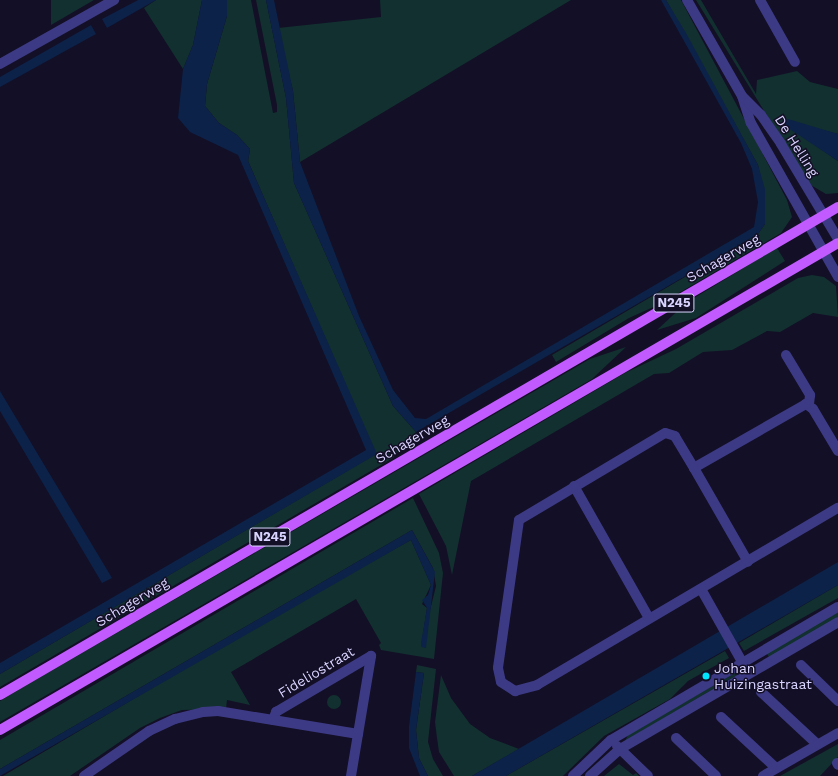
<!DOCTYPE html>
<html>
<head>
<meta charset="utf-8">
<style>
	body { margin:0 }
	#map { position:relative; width:838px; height:776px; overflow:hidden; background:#130f26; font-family:"Work Sans",sans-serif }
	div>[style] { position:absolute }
	.green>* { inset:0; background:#12302f }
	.round { border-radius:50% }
	.water>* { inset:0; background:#0c2248 }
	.minor>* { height:10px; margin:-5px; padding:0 5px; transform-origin:5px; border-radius:5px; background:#3d3a85 }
	.major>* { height:10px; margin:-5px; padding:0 5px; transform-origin:5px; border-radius:5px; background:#c25bff }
	.dots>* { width:11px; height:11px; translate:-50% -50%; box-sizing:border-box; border:2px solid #130f26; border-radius:50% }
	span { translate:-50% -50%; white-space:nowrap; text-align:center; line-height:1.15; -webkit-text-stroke:3px #130f26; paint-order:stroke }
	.shield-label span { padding:1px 3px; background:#130f26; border:1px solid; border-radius:3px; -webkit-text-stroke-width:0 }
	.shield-label { font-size:13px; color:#d9d4ff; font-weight:700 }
	.street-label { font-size:14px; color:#d9d4ff }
	.poi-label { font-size:14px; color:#d9d4ff }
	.left { translate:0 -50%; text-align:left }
</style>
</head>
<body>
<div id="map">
	<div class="green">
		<div style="clip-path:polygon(51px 0,94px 0,51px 25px)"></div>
		<div style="clip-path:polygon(156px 0,202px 0,193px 45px,183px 69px,144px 8px)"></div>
		<div style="clip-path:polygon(227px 0,251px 0,273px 113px,277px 112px,277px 105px,256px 0,266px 0,286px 98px,294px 183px,393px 406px,416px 432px,393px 458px,0 687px,0 674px,376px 454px,248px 161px,250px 149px,237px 135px,219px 123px,205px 106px,207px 84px,227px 16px)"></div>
		<div style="clip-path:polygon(380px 0,571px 0,300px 162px,293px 91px,278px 28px,381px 17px)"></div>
		<div style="clip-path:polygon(666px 0,681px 0,787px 200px,792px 217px,781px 233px,660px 304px,629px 318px,556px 362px,552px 355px,758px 234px,765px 224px,765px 200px,758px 165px)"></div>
		<div style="clip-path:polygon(696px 0,701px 0,756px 94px,757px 80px,797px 71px,810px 82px,838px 89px,838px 134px,792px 122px,786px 125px,838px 161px,838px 193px,826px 194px,809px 184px)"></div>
		<div style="clip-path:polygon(777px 248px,785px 261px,696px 318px,657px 330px,686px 303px)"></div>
		<div style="clip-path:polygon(812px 275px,824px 277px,836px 286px,838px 317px,813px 313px,780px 332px,767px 331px,732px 350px,703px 352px,669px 373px,654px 374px,471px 481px,452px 575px,446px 546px,419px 494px,625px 373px,676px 349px,798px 278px)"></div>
		<div style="clip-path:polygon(626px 347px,592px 379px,0 722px,0 701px,27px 685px,590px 359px)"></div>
		<div style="clip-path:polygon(413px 498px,439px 553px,443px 573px,434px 659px,381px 650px,379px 645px,381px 643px,356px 599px,231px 672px,250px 705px,227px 700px,226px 709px,182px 710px,160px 718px,140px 728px,70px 776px,3px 776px,284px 610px,411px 540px,431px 585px,422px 604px,427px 608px,421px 647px,436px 586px,433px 568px,412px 530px,0 769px,0 740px)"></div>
		<div style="clip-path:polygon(838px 585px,838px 598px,744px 651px,739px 643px)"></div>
		<div style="clip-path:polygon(838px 612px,838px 620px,770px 659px,766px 652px)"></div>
		<div style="clip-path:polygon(725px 651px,729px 658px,688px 681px,670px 699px,604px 736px,563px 776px,506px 776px)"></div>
		<div style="clip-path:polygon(417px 665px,436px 669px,428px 742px,433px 759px,443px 776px,428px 776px,419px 758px,416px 730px,424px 673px,416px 672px)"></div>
		<div style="clip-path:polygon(735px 673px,737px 675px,625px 741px,628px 735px)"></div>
		<div style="clip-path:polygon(441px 675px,451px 698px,470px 724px,490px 738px,519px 749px,472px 776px,454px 776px,439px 752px,437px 738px,435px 722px)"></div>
		<div class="round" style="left:327px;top:695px;width:14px;height:14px"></div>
		<div style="clip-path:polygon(838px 744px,838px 757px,820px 776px,780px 776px)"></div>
		<div style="clip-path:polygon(619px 764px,633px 775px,636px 773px,639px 776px,604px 776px)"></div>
	</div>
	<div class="water">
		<div style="clip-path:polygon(138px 0,156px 0,107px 28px,102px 19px)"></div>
		<div style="clip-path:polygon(202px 0,227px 0,227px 16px,207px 84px,205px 106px,219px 123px,237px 135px,250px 149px,248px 161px,377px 454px,0 674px,0 663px,366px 450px,238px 155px,190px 132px,178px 118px,183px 69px,193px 45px)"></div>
		<div style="clip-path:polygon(266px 0,274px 0,293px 91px,300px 162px,359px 316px,393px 390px,415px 418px,426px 419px,754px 227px,758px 202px,752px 169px,741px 143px,661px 0,666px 0,686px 33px,758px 165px,765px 189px,765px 224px,758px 234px,416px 432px,393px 406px,294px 183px,286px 98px)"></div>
		<div style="clip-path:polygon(91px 25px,96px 34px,0 87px,0 77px)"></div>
		<div style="clip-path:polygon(788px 119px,838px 134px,838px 161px,785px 126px,782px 122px)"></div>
		<div style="clip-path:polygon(0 391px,112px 578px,102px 583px,0 411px)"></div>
		<div style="clip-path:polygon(412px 530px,435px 572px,426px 648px,421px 647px,421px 643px,427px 608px,422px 600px,428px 595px,431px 585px,411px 540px,0 776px,0 769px)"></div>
		<div style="clip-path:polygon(838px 562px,838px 585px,506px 776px,472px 776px)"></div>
		<div style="clip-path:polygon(416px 672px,424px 673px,416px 730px,419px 758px,428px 776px,420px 776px,409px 748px,409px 726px)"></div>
	</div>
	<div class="minor">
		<div style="left:687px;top:0;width:111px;rotate:60.2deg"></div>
		<div style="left:742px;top:96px;width:28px;rotate:72deg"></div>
		<div style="left:751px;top:123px;width:177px;rotate:60.5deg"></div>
		<div style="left:760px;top:0;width:71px;rotate:60.6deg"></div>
		<div style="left:0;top:64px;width:131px;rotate:-29.3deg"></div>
		<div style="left:744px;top:98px;width:24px;rotate:45deg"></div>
		<div style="left:761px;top:115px;width:35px;rotate:55deg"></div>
		<div style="left:781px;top:144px;width:111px;rotate:59deg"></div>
		<div style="left:786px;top:355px;width:47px;rotate:59deg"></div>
		<div style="left:810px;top:395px;width:10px;rotate:96deg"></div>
		<div style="left:838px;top:451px;width:49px;rotate:-120.8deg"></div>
		<div style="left:813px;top:409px;width:9px;rotate:-144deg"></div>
		<div style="left:806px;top:404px;width:129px;rotate:150.3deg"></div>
		<div style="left:694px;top:468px;width:37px;rotate:-121deg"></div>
		<div style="left:675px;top:436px;width:10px;rotate:-163deg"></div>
		<div style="left:665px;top:433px;width:170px;rotate:149.2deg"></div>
		<div style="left:519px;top:520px;width:149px;rotate:98.1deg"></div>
		<div style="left:498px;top:668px;width:14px;rotate:78deg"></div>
		<div style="left:501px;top:682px;width:17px;rotate:33deg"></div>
		<div style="left:515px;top:691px;width:23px;rotate:-15deg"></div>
		<div style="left:537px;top:685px;width:349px;rotate:-30.5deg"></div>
		<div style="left:694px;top:468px;width:108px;rotate:60.1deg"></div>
		<div style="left:574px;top:486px;width:152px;rotate:60.4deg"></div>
		<div style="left:701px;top:589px;width:90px;rotate:60.6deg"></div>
		<div style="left:801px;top:665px;width:52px;rotate:44.2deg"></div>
		<div style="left:761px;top:692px;width:76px;rotate:42.9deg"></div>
		<div style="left:721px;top:717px;width:75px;rotate:42.8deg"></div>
		<div style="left:273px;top:720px;width:9px;rotate:-69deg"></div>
		<div style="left:276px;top:712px;width:110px;rotate:-30.5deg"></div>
		<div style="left:676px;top:738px;width:55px;rotate:43.5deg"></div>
		<div style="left:617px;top:746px;width:43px;rotate:44.1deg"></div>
		<div style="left:837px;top:763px;width:2px;rotate:63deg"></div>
		<div style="left:84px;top:776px;width:79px;rotate:-34.7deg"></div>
		<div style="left:149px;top:731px;width:29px;rotate:-25deg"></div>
		<div style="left:175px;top:719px;width:29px;rotate:-14deg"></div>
		<div style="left:203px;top:712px;width:15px;rotate:-4deg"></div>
		<div style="left:218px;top:711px;width:142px;rotate:9.3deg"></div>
		<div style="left:351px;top:776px;width:122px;rotate:-80.5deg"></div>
		<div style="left:573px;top:776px;width:52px;rotate:-43.5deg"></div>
		<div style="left:611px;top:740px;width:263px;rotate:-30.4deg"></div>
		<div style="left:590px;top:776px;width:40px;rotate:-42deg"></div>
		<div style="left:620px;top:749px;width:252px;rotate:-30.2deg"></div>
		<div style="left:763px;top:776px;width:86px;rotate:-29.8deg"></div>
	</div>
	<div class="major">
		<div style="left:0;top:695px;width:970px;rotate:-30.21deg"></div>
		<div style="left:0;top:730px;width:969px;rotate:-30.16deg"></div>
	</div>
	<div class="dots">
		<div style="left:706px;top:676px;background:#00e5ff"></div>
	</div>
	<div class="shield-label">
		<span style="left:674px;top:303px">N245</span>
		<span style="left:270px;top:537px">N245</span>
	</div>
	<div class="street-label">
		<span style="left:797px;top:146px;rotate:58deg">De Helling</span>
		<span style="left:723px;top:258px;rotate:-30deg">Schagerweg</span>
		<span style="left:412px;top:439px;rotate:-30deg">Schagerweg</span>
		<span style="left:132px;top:602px;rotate:-31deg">Schagerweg</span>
		<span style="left:316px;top:672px;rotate:-31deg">Fideliostraat</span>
	</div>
	<div class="poi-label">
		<span class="left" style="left:714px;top:676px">Johan<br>Huizingastraat</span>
	</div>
</div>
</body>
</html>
